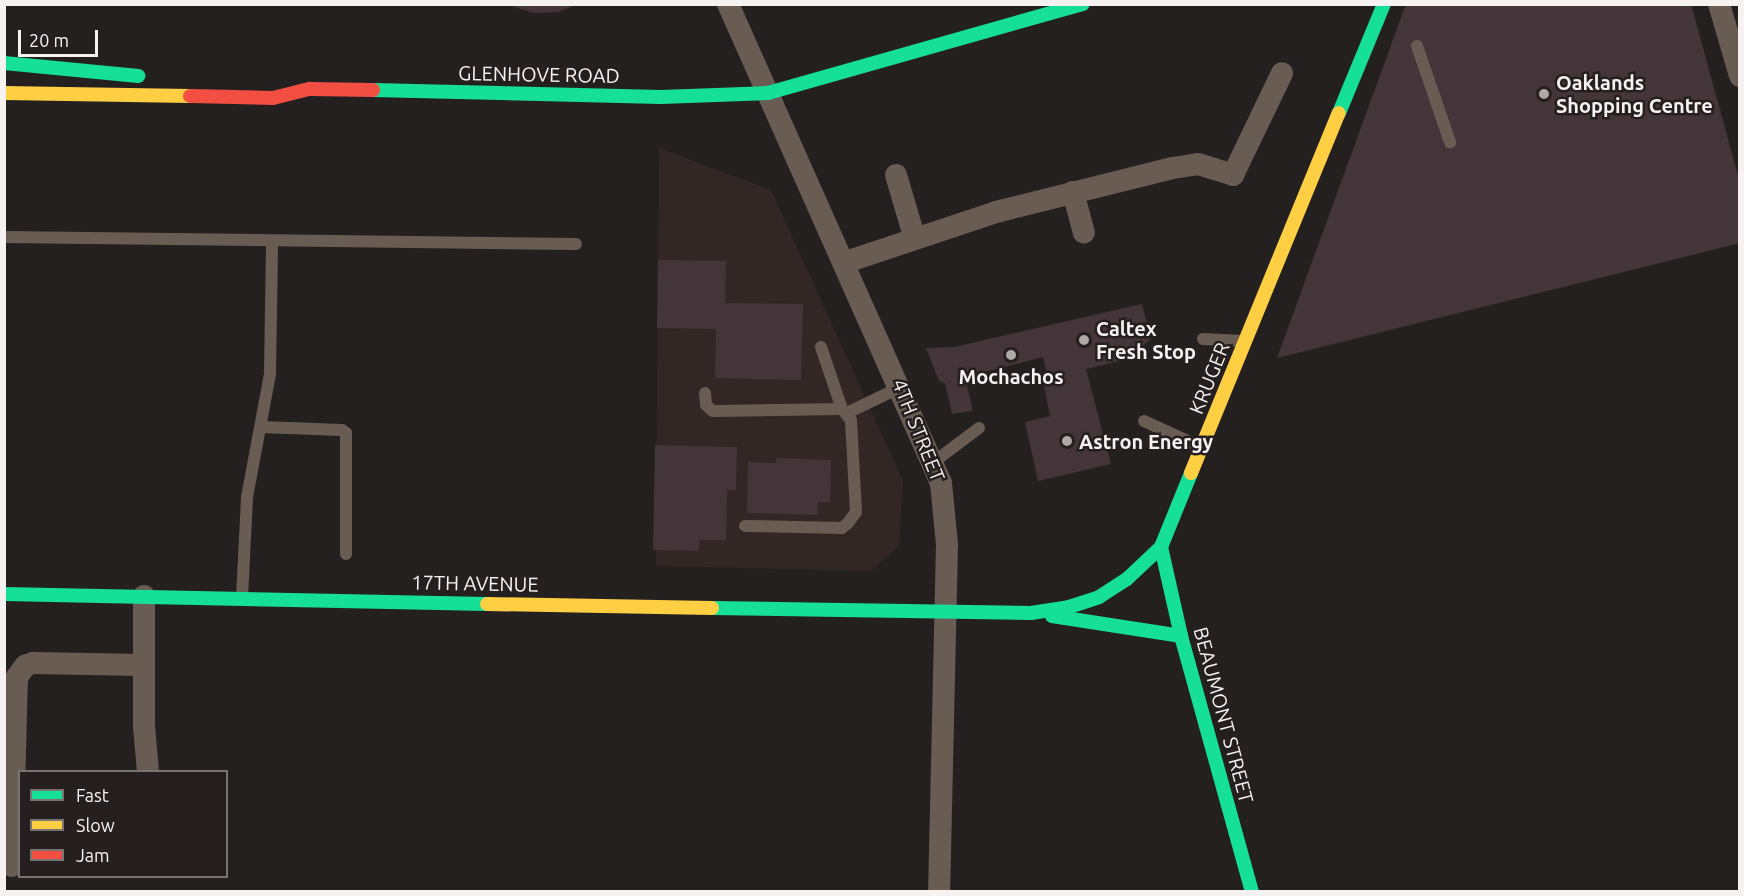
<!DOCTYPE html>
<html>
<head>
<meta charset="utf-8">
<style>
	body { margin:0 }
	#map { position:relative; width:1744px; height:896px; overflow:hidden; background:#252020; font-family:Ubuntu,sans-serif }
	div>[style] { position:absolute }
	.built>* { inset:0; background:#332726 }
	.building>* { inset:0; background:#43353a }
	.lane>* { height:12px; margin:-6px; padding:0 6px; transform-origin:6px; border-radius:6px; background:#695c53 }
	.street>* { height:22px; margin:-11px; padding:0 11px; transform-origin:11px; border-radius:11px; background:#695c53 }
	.fast>* { height:14px; margin:-7px; padding:0 7px; transform-origin:7px; border-radius:7px; background:#16e098 }
	.slow>* { height:14px; margin:-7px; padding:0 7px; transform-origin:7px; border-radius:7px; background:#ffcf43 }
	.jam>* { height:14px; margin:-7px; padding:0 7px; transform-origin:7px; border-radius:7px; background:#f24e42 }
	.dots>* { width:16px; height:16px; translate:-50% -50%; box-sizing:border-box; border:3px solid #261f1f; border-radius:50% }
	span { translate:-50% -50%; white-space:nowrap; text-align:center; line-height:1.15; -webkit-text-stroke:5px #261f1f; paint-order:stroke }
	.street-label { font-size:20px; color:#f7f2f2 }
	.poi-label { font-size:20px; color:#f7f2f2; font-weight:700 }
	.left { translate:0 -50%; text-align:left }
	.frame { position:absolute; inset:0; border:6px solid #f7f2f2; pointer-events:none }
	.legend { position:absolute; left:18px; top:770px; width:210px; height:108px; box-sizing:border-box; background:#261f1f; border:2px solid #7a7373; margin:0; padding:8px 10px; list-style:none; font-size:18px; color:#f7f2f2 }
	.legend li { display:flex; align-items:center; gap:12px; height:30px }
	.legend b { width:30px; border:2px solid #7a7373 }
	.scale { position:absolute; left:18px; top:30px; width:80px; height:27px; box-sizing:border-box; border:3px solid #f7f2f2; border-top:0; padding-left:8px; font-size:18px; line-height:21px; white-space:nowrap; color:#f7f2f2; -webkit-text-stroke:4px #261f1f; paint-order:stroke }
</style>
</head>
<body>
<div id="map">
	<div class="built">
		<div style="clip-path:polygon(659px 148px,771px 190px,903px 481px,899px 546px,871px 571px,656px 566px)"></div>
	</div>
	<div class="building">
		<div style="clip-path:polygon(505px 4px,576px 4px,576px 5px,558px 12px,534px 13px)"></div>
		<div style="clip-path:polygon(1406px 4px,1691px 4px,1740px 183px,1740px 243px,1277px 358px)"></div>
		<div style="clip-path:polygon(658px 260px,726px 261px,725px 303px,803px 304px,801px 380px,715px 378px,716px 329px,657px 328px)"></div>
		<div style="clip-path:polygon(1142px 304px,1151px 339px,1128px 359px,1086px 369px,1111px 464px,1038px 481px,1025px 422px,1050px 416px,1043px 381px,1048px 379px,1043px 357px,965px 377px,973px 411px,952px 414px,945px 383px,939px 381px,926px 348px,954px 347px)"></div>
		<div style="clip-path:polygon(655px 445px,737px 447px,736px 490px,727px 490px,726px 540px,700px 540px,699px 551px,653px 550px)"></div>
		<div style="clip-path:polygon(776px 458px,831px 460px,830px 502px,818px 502px,817px 515px,747px 513px,748px 462px,776px 463px)"></div>
	</div>
	<div class="lane">
		<div style="left:1417px;top:46px;width:102px;rotate:71deg"></div>
		<div style="left:4px;top:237px;width:572px;rotate:0.7deg"></div>
		<div style="left:1203px;top:339px;width:41px;rotate:2.8deg"></div>
		<div style="left:821px;top:347px;width:65px;rotate:71.3deg"></div>
		<div style="left:705px;top:393px;width:12px;rotate:85deg"></div>
		<div style="left:706px;top:405px;width:9px;rotate:41deg"></div>
		<div style="left:713px;top:411px;width:129px;rotate:-0.9deg"></div>
		<div style="left:842px;top:409px;width:14px;rotate:51deg"></div>
		<div style="left:851px;top:420px;width:92px;rotate:86.9deg"></div>
		<div style="left:856px;top:512px;width:14px;rotate:126deg"></div>
		<div style="left:848px;top:523px;width:8px;rotate:140deg"></div>
		<div style="left:842px;top:528px;width:97px;rotate:-178.8deg"></div>
		<div style="left:847px;top:413px;width:60px;rotate:-25.7deg"></div>
		<div style="left:1144px;top:421px;width:63px;rotate:24.5deg"></div>
		<div style="left:261px;top:427px;width:81px;rotate:2.1deg"></div>
		<div style="left:342px;top:430px;width:5px;rotate:37deg"></div>
		<div style="left:346px;top:433px;width:121px;rotate:90deg"></div>
		<div style="left:935px;top:461px;width:55px;rotate:-36.9deg"></div>
		<div style="left:242px;top:597px;width:100px;rotate:-87.1deg"></div>
		<div style="left:247px;top:497px;width:125px;rotate:-79.4deg"></div>
		<div style="left:270px;top:374px;width:133px;rotate:-89.1deg"></div>
	</div>
	<div class="street">
		<div style="left:728px;top:4px;width:524px;rotate:66.03deg"></div>
		<div style="left:941px;top:483px;width:61px;rotate:84.4deg"></div>
		<div style="left:947px;top:544px;width:348px;rotate:91.3deg"></div>
		<div style="left:1719px;top:4px;width:75px;rotate:73.7deg"></div>
		<div style="left:896px;top:175px;width:64px;rotate:73.6deg"></div>
		<div style="left:1073px;top:192px;width:42px;rotate:75deg"></div>
		<div style="left:846px;top:262px;width:158px;rotate:-18.4deg"></div>
		<div style="left:996px;top:212px;width:182px;rotate:-14deg"></div>
		<div style="left:1173px;top:168px;width:25px;rotate:-9deg"></div>
		<div style="left:1198px;top:164px;width:37px;rotate:17deg"></div>
		<div style="left:1233px;top:175px;width:113px;rotate:-64.3deg"></div>
		<div style="left:144px;top:596px;width:130px;rotate:90deg"></div>
		<div style="left:144px;top:726px;width:46px;rotate:85deg"></div>
		<div style="left:12px;top:866px;width:189px;rotate:-88.5deg"></div>
		<div style="left:17px;top:677px;width:14px;rotate:-54deg"></div>
		<div style="left:25px;top:666px;width:9px;rotate:-21deg"></div>
		<div style="left:33px;top:663px;width:110px;rotate:1deg"></div>
	</div>
	<div class="fast">
		<div style="left:4px;top:63px;width:135px;rotate:5.5deg"></div>
		<div style="left:373px;top:90px;width:288px;rotate:1.4deg"></div>
		<div style="left:661px;top:97px;width:107px;rotate:-2.1deg"></div>
		<div style="left:768px;top:93px;width:327px;rotate:-15.8deg"></div>
		<div style="left:1339px;top:113px;width:118px;rotate:-67.6deg"></div>
		<div style="left:1161px;top:547px;width:91px;rotate:77.3deg"></div>
		<div style="left:1181px;top:636px;width:266px;rotate:74.5deg"></div>
		<div style="left:4px;top:594px;width:483px;rotate:1.2deg"></div>
		<div style="left:712px;top:608px;width:319px;rotate:0.9deg"></div>
		<div style="left:1031px;top:613px;width:38px;rotate:-9deg"></div>
		<div style="left:1069px;top:607px;width:32px;rotate:-18deg"></div>
		<div style="left:1099px;top:597px;width:33px;rotate:-33deg"></div>
		<div style="left:1127px;top:579px;width:47px;rotate:-43.3deg"></div>
		<div style="left:1161px;top:547px;width:80px;rotate:-67.9deg"></div>
		<div style="left:1052px;top:616px;width:131px;rotate:8.8deg"></div>
	</div>
	<div class="slow">
		<div style="left:4px;top:93px;width:186px;rotate:0.9deg"></div>
		<div style="left:1191px;top:473px;width:389px;rotate:-67.7deg"></div>
		<div style="left:487px;top:604px;width:225px;rotate:1deg"></div>
	</div>
	<div class="jam">
		<div style="left:190px;top:96px;width:83px;rotate:1.4deg"></div>
		<div style="left:273px;top:98px;width:38px;rotate:-14deg"></div>
		<div style="left:310px;top:89px;width:63px;rotate:0.9deg"></div>
	</div>
	<div class="dots">
		<div style="left:1544px;top:94px;background:#aea8a8"></div>
		<div style="left:1084px;top:340px;background:#aea8a8"></div>
		<div style="left:1011px;top:355px;background:#aea8a8"></div>
		<div style="left:1067px;top:441px;background:#aea8a8"></div>
	</div>
	<div class="street-label">
		<span style="left:539px;top:74px;rotate:1deg">GLENHOVE ROAD</span>
		<span style="left:1209px;top:378px;rotate:-68deg">KRUGER</span>
		<span style="left:919px;top:430px;rotate:68deg">4TH STREET</span>
		<span style="left:475px;top:583px;rotate:1deg">17TH AVENUE</span>
		<span style="left:1224px;top:715px;rotate:75deg">BEAUMONT STREET</span>
	</div>
	<div class="poi-label">
		<span class="left" style="left:1556px;top:94px">Oaklands<br>Shopping Centre</span>
		<span class="left" style="left:1096px;top:340px">Caltex<br>Fresh Stop</span>
		<span style="left:1011px;top:376px">Mochachos</span>
		<span class="left" style="left:1079px;top:441px">Astron Energy</span>
	</div>
	<div class="frame"></div>
	<ul class="legend">
	<li><b style="height:8px;background:#16e098"></b>Fast</li>
	<li><b style="height:8px;background:#ffcf43"></b>Slow</li>
	<li><b style="height:8px;background:#f24e42"></b>Jam</li>
	</ul>
	<div class="scale">20 m</div>
</div>
</body>
</html>
